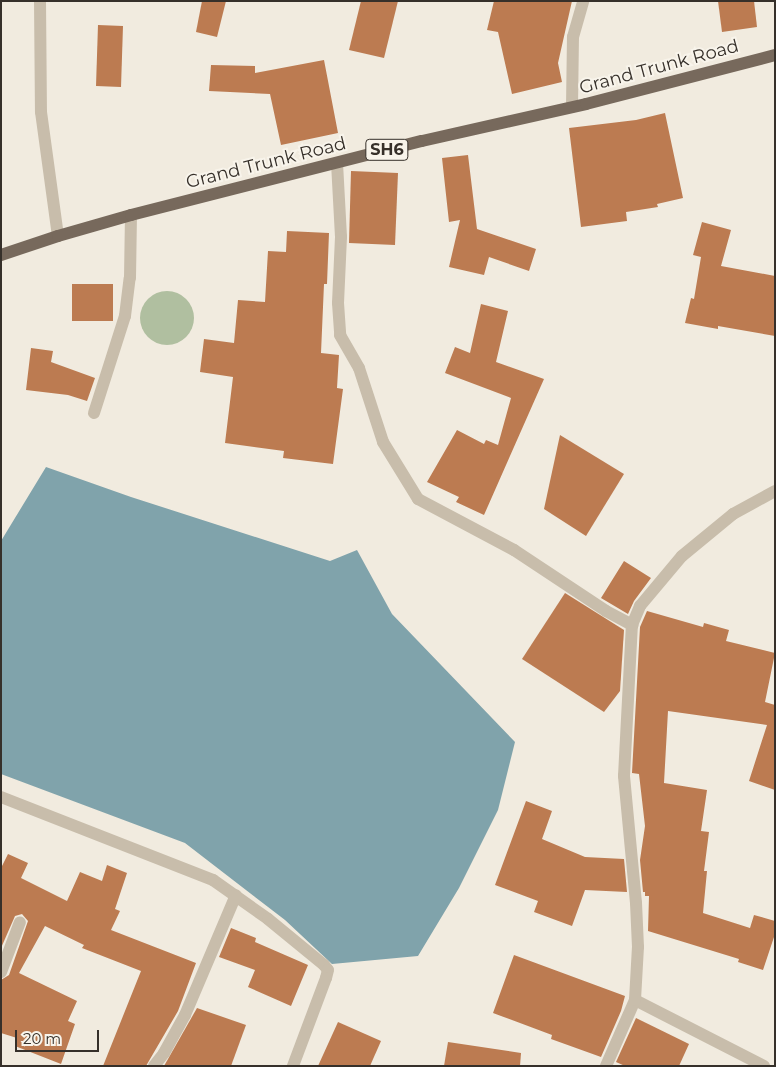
<!DOCTYPE html>
<html>
<head>
<meta charset="utf-8">
<style>
	body { margin:0 }
	#map { position:relative; width:776px; height:1067px; overflow:hidden; background:#f1ebdf; font-family:Montserrat,sans-serif }
	div>[style] { position:absolute }
	.green>* { inset:0; background:#b0bfa0 }
	.round { border-radius:50% }
	.water>* { inset:0; background:#80a3ab }
	.building>* { inset:0; background:#bc7b51 }
	.minor>* { height:12px; margin:-6px; padding:0 6px; transform-origin:6px; border-radius:6px; background:#c8bdab }
	.major>* { height:12px; margin:-6px; padding:0 6px; transform-origin:6px; border-radius:6px; background:#77695c }
	span { translate:-50% -50%; white-space:nowrap; text-align:center; line-height:1.15; -webkit-text-stroke:4px #f8f4eb; paint-order:stroke }
	.shield-label span { padding:1px 4px; background:#f8f4eb; border:1px solid; border-radius:4px; -webkit-text-stroke-width:0 }
	.shield-label { font-size:16px; color:#36302a; font-weight:700 }
	.street-label { font-size:18px; color:#36302a }
	.frame { position:absolute; inset:0; border:2px solid #36302a; pointer-events:none }
	.scale { position:absolute; left:15px; top:1030px; width:84px; height:22px; box-sizing:border-box; border:2px solid #36302a; border-top:0; padding-left:6px; font-size:15px; line-height:18px; white-space:nowrap; color:#36302a; -webkit-text-stroke:4px #f8f4eb; paint-order:stroke }
</style>
</head>
<body>
<div id="map">
	<div class="green">
		<div class="round" style="left:140px;top:291px;width:54px;height:54px"></div>
	</div>
	<div class="water">
		<div style="clip-path:polygon(46px 467px,131px 497px,330px 561px,357px 550px,392px 614px,515px 742px,498px 810px,459px 888px,418px 956px,332px 964px,285px 920px,185px 843px,1px 774px,1px 541px)"></div>
	</div>
	<div class="building">
		<div style="clip-path:polygon(202px 1px,226px 1px,217px 37px,196px 32px)"></div>
		<div style="clip-path:polygon(361px 1px,398px 1px,384px 58px,349px 50px)"></div>
		<div style="clip-path:polygon(494px 1px,572px 1px,558px 63px,562px 82px,512px 94px,498px 32px,487px 30px)"></div>
		<div style="clip-path:polygon(718px 1px,754px 1px,757px 27px,722px 32px)"></div>
		<div style="clip-path:polygon(98px 25px,123px 26px,121px 87px,96px 86px)"></div>
		<div style="clip-path:polygon(324px 60px,338px 133px,281px 145px,270px 94px,209px 91px,211px 65px,255px 66px,255px 73px)"></div>
		<div style="clip-path:polygon(665px 113px,683px 198px,657px 204px,658px 207px,626px 212px,627px 221px,581px 227px,569px 128px,636px 120px)"></div>
		<div style="clip-path:polygon(468px 155px,477px 229px,536px 249px,529px 271px,489px 257px,484px 275px,449px 267px,460px 220px,449px 222px,442px 158px)"></div>
		<div style="clip-path:polygon(351px 171px,398px 173px,395px 245px,349px 243px)"></div>
		<div style="clip-path:polygon(702px 222px,731px 230px,721px 266px,775px 276px,775px 336px,718px 326px,718px 329px,685px 323px,691px 298px,694px 299px,701px 257px,693px 255px)"></div>
		<div style="clip-path:polygon(287px 231px,329px 233px,327px 284px,324px 284px,321px 353px,339px 355px,337px 388px,343px 389px,333px 464px,283px 458px,284px 451px,225px 443px,233px 377px,200px 372px,204px 339px,234px 343px,238px 300px,265px 302px,268px 251px,286px 252px)"></div>
		<div style="clip-path:polygon(72px 284px,113px 284px,113px 321px,72px 321px)"></div>
		<div style="clip-path:polygon(481px 304px,508px 311px,496px 362px,544px 379px,484px 515px,456px 502px,459px 497px,427px 482px,457px 430px,484px 444px,486px 440px,498px 445px,511px 398px,445px 373px,455px 347px,470px 353px)"></div>
		<div style="clip-path:polygon(31px 348px,53px 351px,51px 362px,95px 378px,87px 401px,68px 395px,26px 390px)"></div>
		<div style="clip-path:polygon(560px 435px,624px 474px,586px 536px,544px 509px)"></div>
		<div style="clip-path:polygon(624px 561px,651px 578px,634px 601px,628px 614px,601px 598px)"></div>
		<div style="clip-path:polygon(565px 593px,624px 630px,620px 691px,604px 712px,522px 659px)"></div>
		<div style="clip-path:polygon(647px 611px,703px 627px,704px 623px,729px 630px,726px 641px,775px 653px,765px 702px,775px 705px,775px 790px,749px 781px,767px 725px,668px 711px,664px 783px,707px 790px,701px 831px,709px 832px,704px 871px,707px 871px,703px 913px,750px 928px,754px 915px,775px 921px,775px 934px,763px 970px,738px 962px,739px 959px,648px 931px,649px 896px,645px 896px,645px 892px,643px 892px,640px 860px,645px 826px,639px 774px,632px 773px,640px 627px)"></div>
		<div style="clip-path:polygon(526px 801px,552px 811px,542px 839px,585px 857px,624px 859px,627px 892px,585px 890px,572px 926px,534px 912px,538px 901px,495px 885px)"></div>
		<div style="clip-path:polygon(8px 854px,28px 863px,21px 878px,67px 901px,80px 872px,102px 881px,107px 865px,127px 873px,115px 909px,120px 911px,111px 930px,196px 963px,178px 1011px,146px 1066px,103px 1066px,141px 971px,82px 948px,84px 945px,45px 926px,19px 973px,77px 1001px,68px 1021px,75px 1024px,61px 1064px,15px 1046px,17px 1038px,1px 1033px,1px 980px,9px 975px,28px 921px,22px 914px,15px 916px,1px 948px,1px 868px)"></div>
		<div style="clip-path:polygon(231px 928px,256px 938px,255px 942px,308px 965px,291px 1006px,248px 987px,255px 970px,219px 957px)"></div>
		<div style="clip-path:polygon(514px 955px,625px 996px,621px 1011px,601px 1057px,551px 1039px,552px 1035px,493px 1013px)"></div>
		<div style="clip-path:polygon(197px 1008px,246px 1025px,231px 1066px,164px 1066px)"></div>
		<div style="clip-path:polygon(636px 1018px,689px 1044px,679px 1066px,625px 1066px,616px 1062px)"></div>
		<div style="clip-path:polygon(338px 1022px,381px 1041px,370px 1066px,318px 1066px)"></div>
		<div style="clip-path:polygon(448px 1042px,521px 1053px,520px 1066px,444px 1066px)"></div>
	</div>
	<div class="minor">
		<div style="left:40px;top:1px;width:111px;rotate:89.5deg"></div>
		<div style="left:41px;top:112px;width:125px;rotate:82.2deg"></div>
		<div style="left:572px;top:107px;width:70px;rotate:-89.2deg"></div>
		<div style="left:573px;top:37px;width:37px;rotate:-74deg"></div>
		<div style="left:337px;top:163px;width:74px;rotate:86.9deg"></div>
		<div style="left:341px;top:237px;width:66px;rotate:92.6deg"></div>
		<div style="left:338px;top:303px;width:32px;rotate:86deg"></div>
		<div style="left:340px;top:335px;width:38px;rotate:60deg"></div>
		<div style="left:359px;top:368px;width:78px;rotate:72deg"></div>
		<div style="left:383px;top:442px;width:67px;rotate:58.4deg"></div>
		<div style="left:418px;top:499px;width:109px;rotate:28deg"></div>
		<div style="left:514px;top:550px;width:110px;rotate:33.5deg"></div>
		<div style="left:606px;top:611px;width:30px;rotate:28deg"></div>
		<div style="left:94px;top:413px;width:102px;rotate:-72.3deg"></div>
		<div style="left:125px;top:316px;width:38px;rotate:-83deg"></div>
		<div style="left:130px;top:278px;width:63px;rotate:-89.1deg"></div>
		<div style="left:1px;top:797px;width:228px;rotate:21.4deg"></div>
		<div style="left:213px;top:880px;width:67px;rotate:35.3deg"></div>
		<div style="left:268px;top:919px;width:72px;rotate:39.4deg"></div>
		<div style="left:324px;top:965px;width:6px;rotate:51deg"></div>
		<div style="left:328px;top:970px;width:8px;rotate:104deg"></div>
		<div style="left:326px;top:978px;width:94px;rotate:110.6deg"></div>
		<div style="left:1px;top:972px;width:53px;rotate:-69.2deg"></div>
		<div style="left:635px;top:1000px;width:145px;rotate:27.1deg"></div>
		<div style="left:154px;top:1066px;width:16px;rotate:-52deg"></div>
		<div style="left:164px;top:1053px;width:43px;rotate:-61.1deg"></div>
		<div style="left:185px;top:1015px;width:130px;rotate:-67deg"></div>
		<div style="left:606px;top:1066px;width:72px;rotate:-66.3deg"></div>
		<div style="left:635px;top:1000px;width:53px;rotate:-86.8deg"></div>
		<div style="left:638px;top:947px;width:44px;rotate:-92.6deg"></div>
		<div style="left:636px;top:903px;width:128px;rotate:-95.4deg"></div>
		<div style="left:624px;top:776px;width:151px;rotate:-87deg"></div>
		<div style="left:632px;top:625px;width:21px;rotate:-67deg"></div>
		<div style="left:640px;top:606px;width:65px;rotate:-50deg"></div>
		<div style="left:682px;top:556px;width:66px;rotate:-39.5deg"></div>
		<div style="left:733px;top:514px;width:48px;rotate:-28.7deg"></div>
	</div>
	<div class="major">
		<div style="left:1px;top:255px;width:60px;rotate:-18.4deg"></div>
		<div style="left:58px;top:236px;width:76px;rotate:-16deg"></div>
		<div style="left:131px;top:215px;width:300px;rotate:-14.3deg"></div>
		<div style="left:422px;top:141px;width:168px;rotate:-12.7deg"></div>
		<div style="left:586px;top:104px;width:195px;rotate:-14.5deg"></div>
	</div>
	<div class="shield-label">
		<span style="left:387px;top:150px">SH6</span>
	</div>
	<div class="street-label">
		<span style="left:659px;top:67px;rotate:-15deg">Grand Trunk Road</span>
		<span style="left:266px;top:163px;rotate:-14deg">Grand Trunk Road</span>
	</div>
	<div class="frame"></div>
	<div class="scale">20 m</div>
</div>
</body>
</html>
